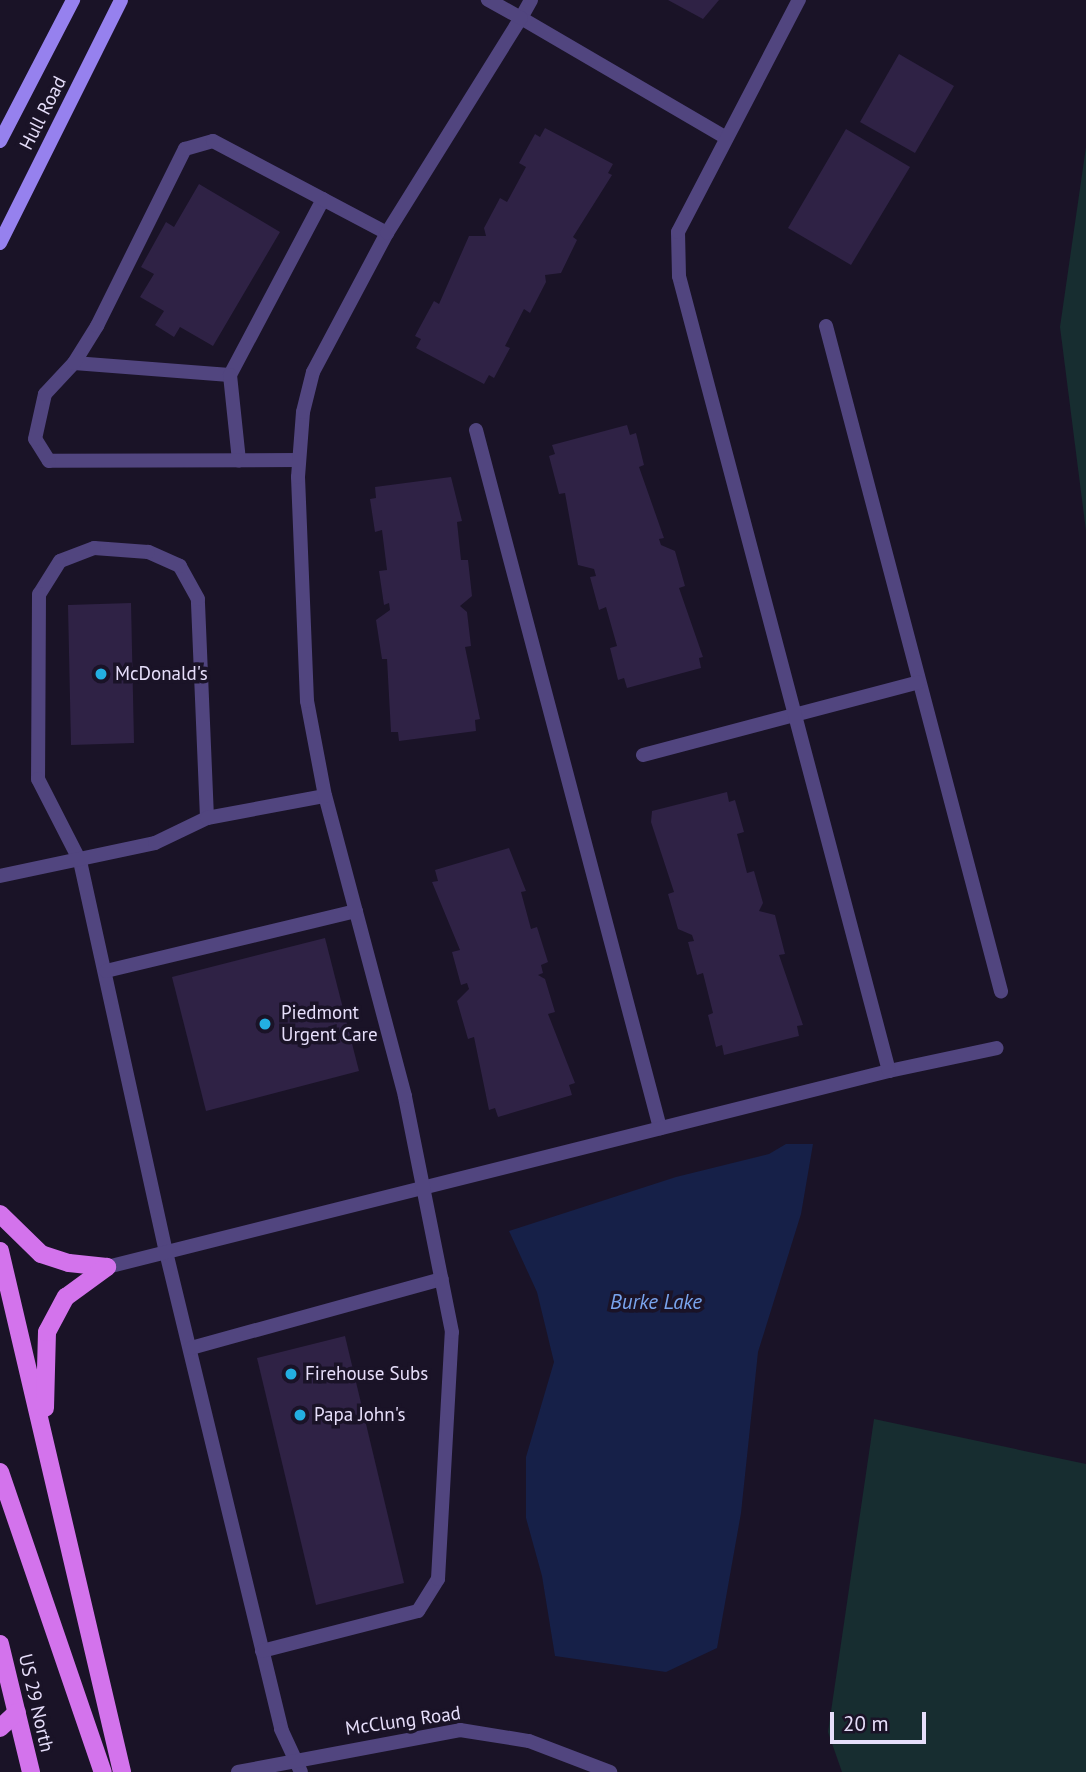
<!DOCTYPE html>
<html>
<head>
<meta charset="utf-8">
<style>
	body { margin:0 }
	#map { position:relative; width:1086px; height:1772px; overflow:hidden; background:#1a1327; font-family:"PT Sans",sans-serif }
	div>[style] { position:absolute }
	.green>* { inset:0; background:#172d30 }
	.water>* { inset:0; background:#162048 }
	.building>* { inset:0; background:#2f2245 }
	.service>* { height:14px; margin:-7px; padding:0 7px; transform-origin:7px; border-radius:7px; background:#51457f }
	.minor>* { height:14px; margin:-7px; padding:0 7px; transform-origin:7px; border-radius:7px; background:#51457f }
	.secondary>* { height:14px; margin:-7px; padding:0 7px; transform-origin:7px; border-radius:7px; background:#9681ee }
	.primary>* { height:18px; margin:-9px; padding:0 9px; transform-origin:9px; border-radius:9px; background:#d373ec }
	.dots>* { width:19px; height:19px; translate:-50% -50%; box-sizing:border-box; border:4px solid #1a1327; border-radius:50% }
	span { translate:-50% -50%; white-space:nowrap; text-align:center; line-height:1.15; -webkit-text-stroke:7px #1a1327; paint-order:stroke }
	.street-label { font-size:19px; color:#e6defa }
	.poi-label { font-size:19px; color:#e6defa }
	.left { translate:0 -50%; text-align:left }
	.water-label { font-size:21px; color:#79a4ed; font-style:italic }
	.scale { position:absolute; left:830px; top:1712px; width:96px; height:32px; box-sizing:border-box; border:4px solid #e6defa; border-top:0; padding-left:9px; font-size:21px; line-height:24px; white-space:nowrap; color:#e6defa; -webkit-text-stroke:5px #1a1327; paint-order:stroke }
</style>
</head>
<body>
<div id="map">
	<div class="green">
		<div style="clip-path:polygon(1086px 147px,1086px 531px,1060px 327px)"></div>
		<div style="clip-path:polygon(874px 1419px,1086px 1464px,1086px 1772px,842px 1772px,828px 1732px)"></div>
	</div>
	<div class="water">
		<div style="clip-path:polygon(786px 1144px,813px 1144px,801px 1214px,758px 1352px,741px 1513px,717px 1648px,666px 1672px,555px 1656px,542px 1576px,526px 1518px,526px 1457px,554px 1362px,537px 1292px,509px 1231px,676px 1177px,769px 1154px)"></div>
	</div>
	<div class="building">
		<div style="clip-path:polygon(668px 0,719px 0,703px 19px)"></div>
		<div style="clip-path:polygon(899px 54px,954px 86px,915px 153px,860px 122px)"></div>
		<div style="clip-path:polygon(545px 128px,613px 164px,608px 173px,612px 175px,573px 237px,577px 240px,561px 273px,545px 275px,546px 282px,530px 313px,524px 309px,505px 346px,510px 348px,494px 378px,489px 375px,484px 384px,416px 348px,421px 339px,415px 336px,434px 301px,439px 304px,469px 236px,486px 236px,484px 228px,500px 198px,507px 202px,526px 167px,519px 163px,535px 134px,540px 137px)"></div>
		<div style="clip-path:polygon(846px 129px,910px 167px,851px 265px,788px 228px)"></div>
		<div style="clip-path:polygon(199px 184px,280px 232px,213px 346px,180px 327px,174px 337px,155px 325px,164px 311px,140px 297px,154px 274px,141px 267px,166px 222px,174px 227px)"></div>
		<div style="clip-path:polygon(627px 425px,630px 435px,636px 433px,644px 465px,639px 467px,664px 538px,659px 539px,661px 545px,675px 551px,685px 586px,679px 588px,703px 657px,699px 658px,701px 668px,627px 688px,624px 678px,618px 680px,610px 648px,617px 646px,606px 607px,599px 610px,590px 577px,596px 576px,594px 569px,578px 565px,565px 493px,559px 494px,549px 456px,555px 454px,552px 445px)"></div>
		<div style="clip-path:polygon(451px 477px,462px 521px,457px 522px,461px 560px,468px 560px,472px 596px,460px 606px,467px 612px,471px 646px,465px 647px,480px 719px,475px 720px,476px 731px,399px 741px,398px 732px,391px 732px,387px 659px,382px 659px,376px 620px,390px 610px,389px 603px,384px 605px,379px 571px,387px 570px,382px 530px,375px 532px,370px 499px,376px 498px,375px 487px)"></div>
		<div style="clip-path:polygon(131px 603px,134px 743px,71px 745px,68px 605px)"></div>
		<div style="clip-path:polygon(727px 792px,729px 802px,735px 800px,744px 832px,737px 834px,747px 873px,754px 871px,763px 903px,759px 911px,775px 915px,785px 954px,779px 955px,803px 1025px,797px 1026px,799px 1036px,724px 1055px,722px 1045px,716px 1047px,708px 1015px,713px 1013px,703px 973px,697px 975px,688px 942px,694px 941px,692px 935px,678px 929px,668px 894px,674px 892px,651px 822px,652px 811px)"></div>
		<div style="clip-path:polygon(509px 848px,526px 891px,521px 892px,531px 929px,537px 927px,548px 962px,541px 965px,543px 973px,538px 975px,545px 979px,555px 1012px,548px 1014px,575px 1083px,569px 1085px,572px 1095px,498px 1117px,495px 1108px,489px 1110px,474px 1037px,468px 1039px,457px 1001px,469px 989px,467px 983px,461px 985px,452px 952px,460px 950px,432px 882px,438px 881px,435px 870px)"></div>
		<div style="clip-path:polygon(325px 938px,359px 1071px,206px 1111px,172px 977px)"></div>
		<div style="clip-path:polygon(345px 1336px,404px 1583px,316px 1605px,257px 1358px)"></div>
	</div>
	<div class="service">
		<div style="left:531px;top:0;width:21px;rotate:119deg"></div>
		<div style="left:521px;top:18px;width:238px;rotate:30.3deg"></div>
		<div style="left:826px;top:326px;width:688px;rotate:75.26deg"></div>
		<div style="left:74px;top:363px;width:156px;rotate:4.4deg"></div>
		<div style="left:230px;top:375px;width:199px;rotate:-62.1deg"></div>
		<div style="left:230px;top:375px;width:86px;rotate:84deg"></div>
		<div style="left:476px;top:430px;width:722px;rotate:75.23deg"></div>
		<div style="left:299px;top:460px;width:250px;rotate:179.8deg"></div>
		<div style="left:49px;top:461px;width:26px;rotate:-122deg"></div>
		<div style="left:35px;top:439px;width:46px;rotate:-77.5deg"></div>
		<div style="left:45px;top:394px;width:42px;rotate:-46.9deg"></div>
		<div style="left:74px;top:363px;width:44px;rotate:-58.1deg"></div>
		<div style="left:97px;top:326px;width:198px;rotate:-63.6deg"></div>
		<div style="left:185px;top:149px;width:29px;rotate:-16deg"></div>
		<div style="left:213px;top:141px;width:197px;rotate:27.9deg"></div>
		<div style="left:643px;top:755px;width:285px;rotate:-14.8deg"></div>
		<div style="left:207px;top:818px;width:219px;rotate:-92.4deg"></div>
		<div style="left:198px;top:599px;width:38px;rotate:-119deg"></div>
		<div style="left:180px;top:566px;width:35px;rotate:-156deg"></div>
		<div style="left:148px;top:552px;width:54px;rotate:-175.8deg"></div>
		<div style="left:94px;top:548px;width:36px;rotate:159deg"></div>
		<div style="left:60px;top:561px;width:39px;rotate:122deg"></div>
		<div style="left:39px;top:594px;width:185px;rotate:90.3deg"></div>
		<div style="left:38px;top:779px;width:92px;rotate:62.9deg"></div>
		<div style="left:80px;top:861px;width:400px;rotate:77.6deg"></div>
		<div style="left:166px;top:1252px;width:491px;rotate:76.4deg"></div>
		<div style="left:281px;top:1729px;width:47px;rotate:65.1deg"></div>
		<div style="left:0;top:876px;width:158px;rotate:-12deg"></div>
		<div style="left:155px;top:843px;width:58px;rotate:-25.7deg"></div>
		<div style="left:207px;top:818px;width:120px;rotate:-10.6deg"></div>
		<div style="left:106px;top:971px;width:257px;rotate:-13.5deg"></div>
		<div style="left:889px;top:1071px;width:110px;rotate:-12deg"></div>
		<div style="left:107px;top:1267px;width:806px;rotate:-14.07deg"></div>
		<div style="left:889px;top:1071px;width:822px;rotate:-104.8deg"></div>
		<div style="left:679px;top:276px;width:44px;rotate:-91.3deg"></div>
		<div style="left:678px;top:232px;width:262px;rotate:-62.5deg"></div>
		<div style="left:191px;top:1348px;width:260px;rotate:-15.4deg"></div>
		<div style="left:262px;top:1651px;width:161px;rotate:-14.4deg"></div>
		<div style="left:418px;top:1611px;width:38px;rotate:-58deg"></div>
		<div style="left:438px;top:1579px;width:247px;rotate:-86.8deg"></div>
		<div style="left:452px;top:1332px;width:241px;rotate:-101.3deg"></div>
		<div style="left:405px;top:1096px;width:310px;rotate:-104.9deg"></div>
		<div style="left:325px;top:796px;width:97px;rotate:-100.7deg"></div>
		<div style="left:307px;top:701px;width:224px;rotate:-92.3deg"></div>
		<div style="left:298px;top:477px;width:65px;rotate:-85.6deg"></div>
		<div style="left:303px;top:412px;width:41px;rotate:-76deg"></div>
		<div style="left:313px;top:372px;width:157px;rotate:-62deg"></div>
		<div style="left:387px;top:233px;width:253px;rotate:-58.1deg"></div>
		<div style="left:521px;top:18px;width:38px;rotate:-151deg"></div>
	</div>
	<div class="minor">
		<div style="left:238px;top:1772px;width:226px;rotate:-10.7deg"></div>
		<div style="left:460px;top:1730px;width:70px;rotate:9.1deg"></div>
		<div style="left:529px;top:1741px;width:87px;rotate:20.9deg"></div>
	</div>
	<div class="secondary">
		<div style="left:0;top:141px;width:159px;rotate:-62.6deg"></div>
		<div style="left:0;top:243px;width:271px;rotate:-63.5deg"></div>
	</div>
	<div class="primary">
		<div style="left:0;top:1214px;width:57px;rotate:44.3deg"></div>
		<div style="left:41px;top:1254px;width:29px;rotate:18deg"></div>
		<div style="left:69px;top:1263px;width:38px;rotate:6deg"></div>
		<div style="left:0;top:1251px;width:535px;rotate:76.82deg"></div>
		<div style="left:45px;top:1408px;width:76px;rotate:-88.5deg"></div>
		<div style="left:47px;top:1332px;width:40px;rotate:-62deg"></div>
		<div style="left:66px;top:1297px;width:51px;rotate:-36.2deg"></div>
		<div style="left:0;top:1472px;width:317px;rotate:71.1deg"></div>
		<div style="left:0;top:1644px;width:132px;rotate:76.4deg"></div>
		<div style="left:0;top:1728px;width:23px;rotate:-43deg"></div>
	</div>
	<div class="dots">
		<div style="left:101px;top:674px;background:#23afe1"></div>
		<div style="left:265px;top:1024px;background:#23afe1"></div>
		<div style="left:291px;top:1374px;background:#23afe1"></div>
		<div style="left:300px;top:1415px;background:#23afe1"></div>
	</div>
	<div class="street-label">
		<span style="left:43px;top:113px;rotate:-63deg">Hull Road</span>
		<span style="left:36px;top:1703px;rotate:77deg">US 29 North</span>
		<span style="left:403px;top:1721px;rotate:-8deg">McClung Road</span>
	</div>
	<div class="poi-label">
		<span class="left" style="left:115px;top:674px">McDonald's</span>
		<span class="left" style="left:281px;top:1024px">Piedmont<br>Urgent Care</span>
		<span class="left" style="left:305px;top:1374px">Firehouse Subs</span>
		<span class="left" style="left:314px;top:1415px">Papa John's</span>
	</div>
	<div class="water-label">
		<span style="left:656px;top:1302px">Burke Lake</span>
	</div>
	<div class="scale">20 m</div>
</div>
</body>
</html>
